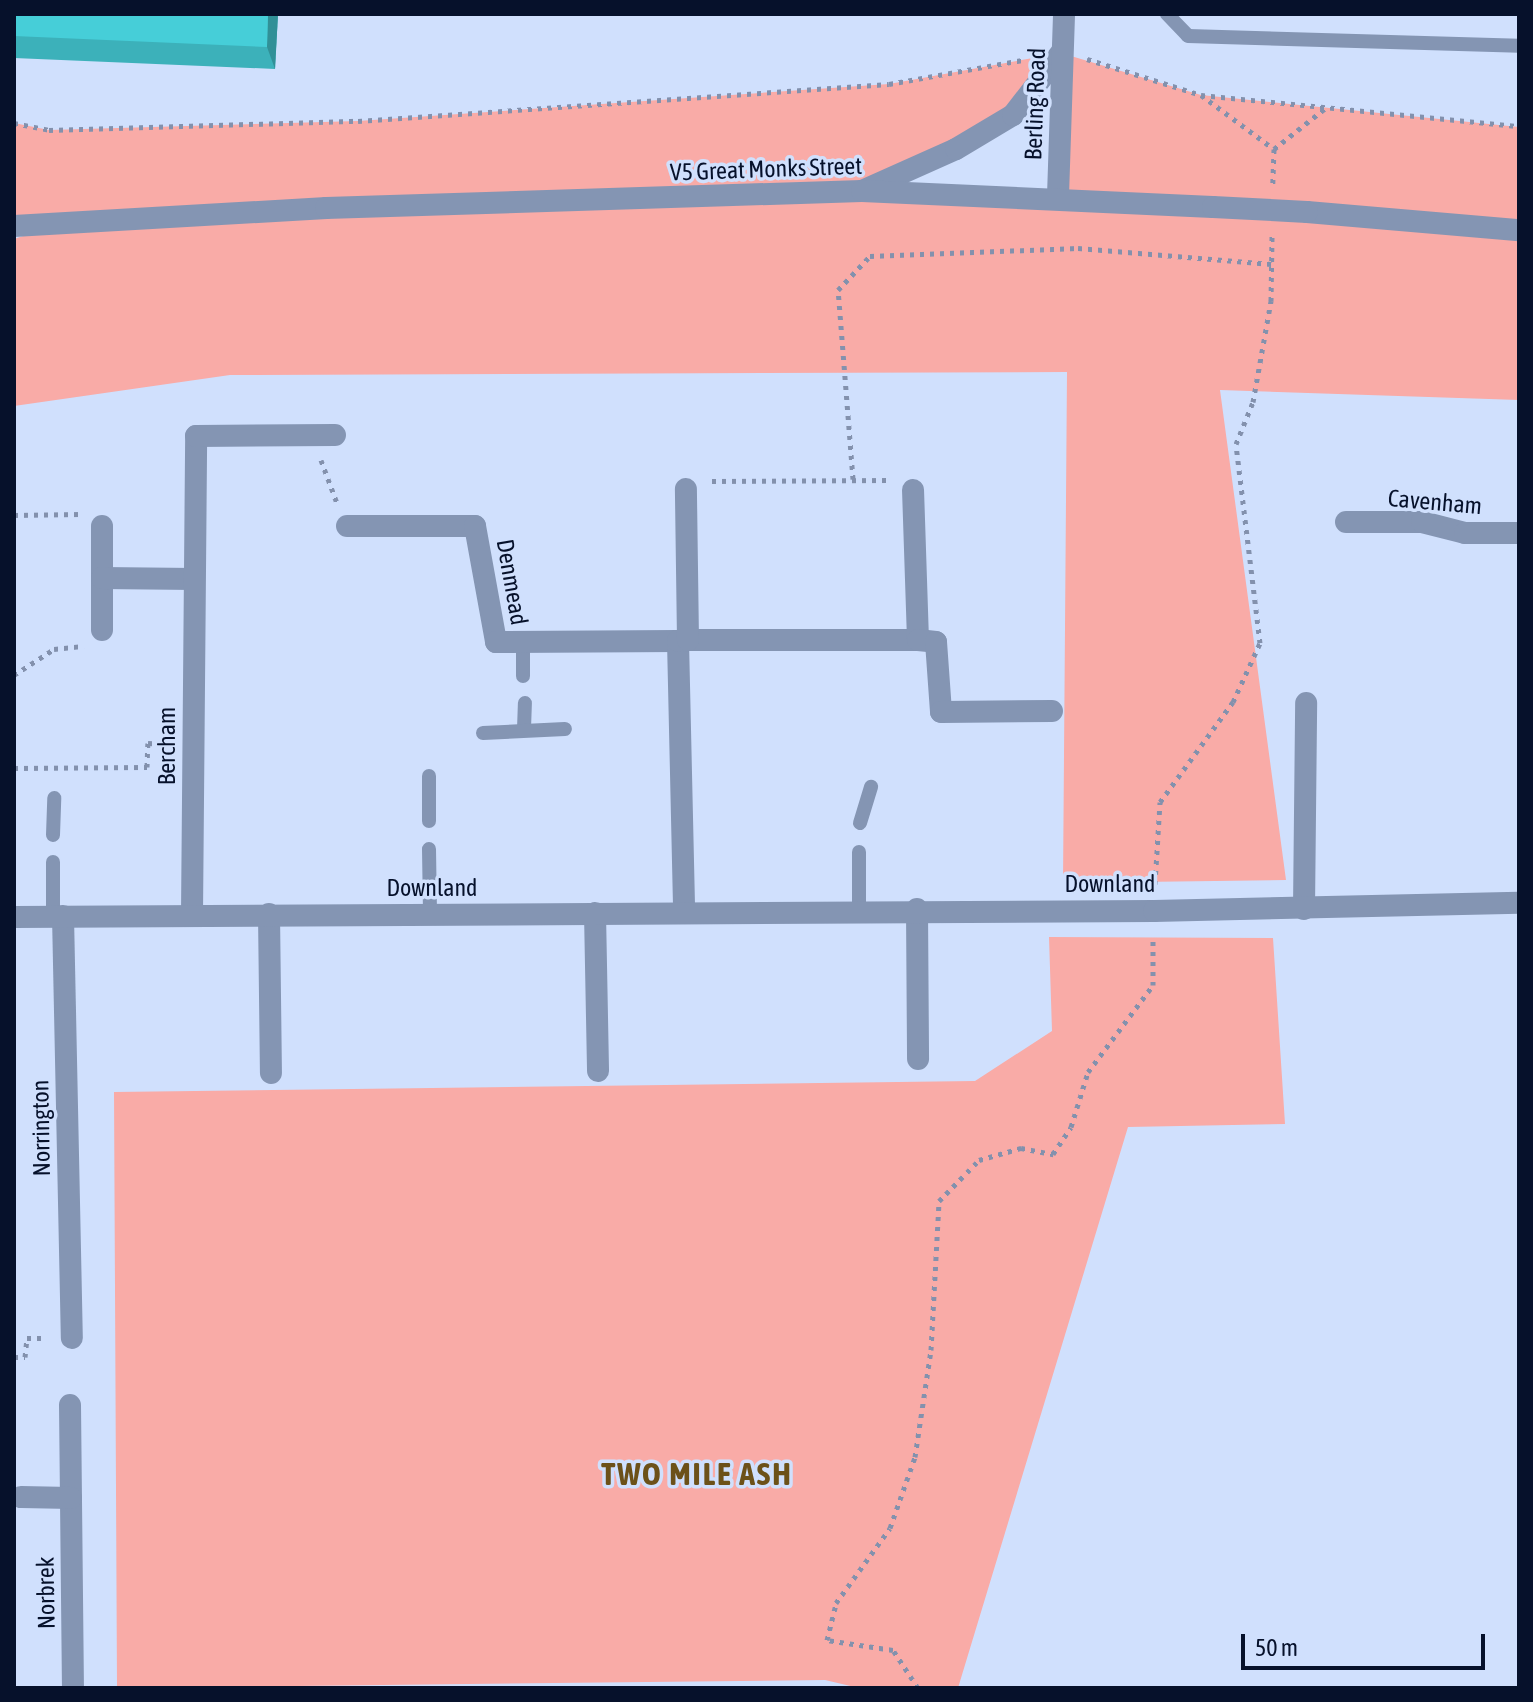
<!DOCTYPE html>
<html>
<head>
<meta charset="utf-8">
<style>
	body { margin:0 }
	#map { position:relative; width:1533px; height:1702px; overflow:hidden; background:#d0e0fd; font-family:"Asap Condensed",sans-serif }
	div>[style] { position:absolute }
	.green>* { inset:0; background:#f9aba7 }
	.path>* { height:5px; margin-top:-2.5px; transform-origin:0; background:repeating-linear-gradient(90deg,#8391ad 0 4px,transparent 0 10px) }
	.service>* { height:14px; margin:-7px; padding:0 7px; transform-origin:7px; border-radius:7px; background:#8495b3 }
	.minor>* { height:22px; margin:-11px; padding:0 11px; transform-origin:11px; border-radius:11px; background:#8495b3 }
	.tertiary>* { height:22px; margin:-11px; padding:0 11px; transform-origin:11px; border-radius:11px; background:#8495b3 }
	.tertiary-bridge>* { height:22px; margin:-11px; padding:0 11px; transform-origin:11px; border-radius:11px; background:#8495b3 }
	.wall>* { inset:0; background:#3cb1ba }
	.shaded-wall>* { inset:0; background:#319097 }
	.building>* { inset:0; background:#46ced8 }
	span { translate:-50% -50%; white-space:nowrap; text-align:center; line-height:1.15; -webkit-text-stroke:7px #d0e0fd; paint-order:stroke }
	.street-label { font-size:24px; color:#06112b }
	.district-label { font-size:32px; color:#6c5119; font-weight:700; letter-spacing:2px }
	.frame { position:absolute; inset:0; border:16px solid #06112b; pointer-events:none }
	.scale { position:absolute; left:1241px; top:1634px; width:244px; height:36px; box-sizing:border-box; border:4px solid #06112b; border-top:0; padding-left:10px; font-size:24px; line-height:28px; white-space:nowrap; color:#06112b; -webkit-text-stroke:6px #d0e0fd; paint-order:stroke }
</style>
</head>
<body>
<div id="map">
	<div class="green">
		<div style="clip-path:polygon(evenodd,1061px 53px,1201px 95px,1519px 127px,1519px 400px,1220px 390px,1286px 880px,1063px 883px,1067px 372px,230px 375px,14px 406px,14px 239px,72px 220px,14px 226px,14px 123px,49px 130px,358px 121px,889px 84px,1061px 53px,1061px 54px,1058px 196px,864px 190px,1013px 115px,1061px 54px)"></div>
		<div style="clip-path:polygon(1049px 937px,1273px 938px,1285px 1124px,1128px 1127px,958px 1688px,859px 1688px,825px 1680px,117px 1688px,114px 1092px,975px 1081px,1052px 1031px)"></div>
	</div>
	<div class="path">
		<div style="left:1087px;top:59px;width:120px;rotate:17.5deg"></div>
		<div style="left:1201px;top:95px;width:320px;rotate:5.6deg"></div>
		<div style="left:1201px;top:95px;width:91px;rotate:36.5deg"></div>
		<div style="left:1274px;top:149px;width:35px;rotate:92deg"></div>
		<div style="left:14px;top:123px;width:36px;rotate:11deg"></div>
		<div style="left:49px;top:130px;width:309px;rotate:-1.7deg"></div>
		<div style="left:358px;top:121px;width:532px;rotate:-3.99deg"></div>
		<div style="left:889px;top:84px;width:136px;rotate:-10.2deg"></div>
		<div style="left:1274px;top:149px;width:69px;rotate:-38.5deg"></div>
		<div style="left:321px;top:460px;width:46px;rotate:69.6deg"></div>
		<div style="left:853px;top:479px;width:190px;rotate:-94.5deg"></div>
		<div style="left:838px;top:290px;width:47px;rotate:-46.7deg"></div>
		<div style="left:870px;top:256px;width:208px;rotate:-2.2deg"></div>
		<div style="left:1078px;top:248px;width:194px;rotate:4.7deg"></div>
		<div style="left:712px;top:481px;width:178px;rotate:-0.3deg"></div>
		<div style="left:14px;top:515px;width:67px;rotate:-0.9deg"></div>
		<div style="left:14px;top:675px;width:48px;rotate:-33deg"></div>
		<div style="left:54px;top:649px;width:30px;rotate:-6deg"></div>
		<div style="left:14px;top:768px;width:133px;rotate:-0.4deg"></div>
		<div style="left:147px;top:767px;width:24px;rotate:-88deg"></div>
		<div style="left:148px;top:743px;width:22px;rotate:3deg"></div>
		<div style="left:1155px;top:884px;width:82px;rotate:-86.5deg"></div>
		<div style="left:1160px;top:802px;width:124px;rotate:-53.9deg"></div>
		<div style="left:1233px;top:702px;width:65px;rotate:-65.4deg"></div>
		<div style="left:1260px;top:643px;width:200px;rotate:-96.9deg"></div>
		<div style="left:1236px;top:444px;width:45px;rotate:-68deg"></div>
		<div style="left:1253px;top:402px;width:103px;rotate:-79.9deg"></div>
		<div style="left:1271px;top:301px;width:67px;rotate:-89.1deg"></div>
		<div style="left:14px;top:1357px;width:11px"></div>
		<div style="left:25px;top:1357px;width:19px;rotate:-84deg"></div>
		<div style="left:27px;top:1338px;width:20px"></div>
		<div style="left:918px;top:1688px;width:45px;rotate:-123.3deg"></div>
		<div style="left:893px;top:1650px;width:67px;rotate:-171.4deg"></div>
		<div style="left:827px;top:1640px;width:38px;rotate:-76deg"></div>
		<div style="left:836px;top:1603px;width:92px;rotate:-54.2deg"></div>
		<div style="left:890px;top:1528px;width:75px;rotate:-70.6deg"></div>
		<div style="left:915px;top:1457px;width:108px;rotate:-81.5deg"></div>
		<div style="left:931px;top:1350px;width:149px;rotate:-86.9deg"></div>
		<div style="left:939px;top:1201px;width:57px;rotate:-45.7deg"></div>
		<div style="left:979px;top:1160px;width:44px;rotate:-15.9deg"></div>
		<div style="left:1021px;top:1148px;width:33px;rotate:11deg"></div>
		<div style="left:1053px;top:1154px;width:32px;rotate:-56deg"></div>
		<div style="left:1071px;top:1127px;width:58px;rotate:-72.8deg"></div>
		<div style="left:1088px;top:1072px;width:109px;rotate:-53.2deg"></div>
		<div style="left:1153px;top:985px;width:47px;rotate:-90deg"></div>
	</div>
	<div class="service">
		<div style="left:1167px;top:14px;width:30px;rotate:46deg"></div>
		<div style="left:1188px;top:36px;width:331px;rotate:1.7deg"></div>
		<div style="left:523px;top:642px;width:34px;rotate:90deg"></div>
		<div style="left:524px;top:729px;width:26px;rotate:-88deg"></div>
		<div style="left:483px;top:733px;width:82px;rotate:-2.8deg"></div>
		<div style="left:429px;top:776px;width:45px;rotate:90deg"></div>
		<div style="left:860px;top:823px;width:38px;rotate:-73deg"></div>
		<div style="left:53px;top:835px;width:37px;rotate:-88deg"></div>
		<div style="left:429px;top:849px;width:65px;rotate:89.1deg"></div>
		<div style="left:53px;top:862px;width:55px;rotate:90deg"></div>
		<div style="left:859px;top:910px;width:58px;rotate:-90deg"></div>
	</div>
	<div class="minor">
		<div style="left:862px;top:191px;width:103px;rotate:-24.1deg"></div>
		<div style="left:956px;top:149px;width:66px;rotate:-30.8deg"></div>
		<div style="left:1013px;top:115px;width:78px;rotate:-52.3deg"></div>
		<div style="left:1058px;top:196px;width:182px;rotate:-88.1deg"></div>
		<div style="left:1346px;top:522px;width:76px"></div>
		<div style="left:1422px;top:522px;width:44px;rotate:14.3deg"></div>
		<div style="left:1465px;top:533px;width:54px"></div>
		<div style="left:347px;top:526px;width:128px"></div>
		<div style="left:475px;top:526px;width:118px;rotate:79.7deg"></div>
		<div style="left:496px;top:642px;width:182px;rotate:-0.3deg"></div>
		<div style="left:678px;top:641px;width:272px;rotate:88.7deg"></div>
		<div style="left:102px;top:578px;width:52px;rotate:-90deg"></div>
		<div style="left:102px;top:630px;width:52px;rotate:-90deg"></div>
		<div style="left:102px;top:578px;width:92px;rotate:0.6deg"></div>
		<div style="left:688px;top:640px;width:230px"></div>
		<div style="left:918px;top:640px;width:150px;rotate:-91.9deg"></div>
		<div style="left:918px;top:640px;width:18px;rotate:6deg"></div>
		<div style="left:936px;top:642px;width:70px;rotate:85.9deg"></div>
		<div style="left:941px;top:712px;width:111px;rotate:-0.5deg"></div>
		<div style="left:678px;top:641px;width:10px;rotate:-6deg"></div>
		<div style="left:688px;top:640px;width:151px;rotate:-90.8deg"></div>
		<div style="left:917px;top:909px;width:150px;rotate:89.6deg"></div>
		<div style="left:1304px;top:909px;width:206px;rotate:-89.4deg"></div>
		<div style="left:595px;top:913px;width:158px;rotate:88.9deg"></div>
		<div style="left:192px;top:914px;width:478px;rotate:-89.5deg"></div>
		<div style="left:196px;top:436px;width:139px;rotate:-0.4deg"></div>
		<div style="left:269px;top:914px;width:159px;rotate:89.3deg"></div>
		<div style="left:63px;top:916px;width:422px;rotate:88.8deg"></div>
		<div style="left:14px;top:917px;width:1140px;rotate:-0.3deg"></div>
		<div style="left:1154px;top:911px;width:365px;rotate:-1.3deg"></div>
		<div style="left:70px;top:1405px;width:283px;rotate:89.4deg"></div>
		<div style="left:21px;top:1497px;width:50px;rotate:1.1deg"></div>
	</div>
	<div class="tertiary">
		<div style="left:1307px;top:212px;width:213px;rotate:4.9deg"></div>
		<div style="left:14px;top:226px;width:313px;rotate:-3.3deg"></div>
		<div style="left:326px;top:208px;width:536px;rotate:-1.82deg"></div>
		<div style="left:862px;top:191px;width:351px;rotate:2.6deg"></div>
	</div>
	<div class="tertiary-bridge">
		<div style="left:1213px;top:207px;width:94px;rotate:3deg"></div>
	</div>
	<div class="wall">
		<div style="clip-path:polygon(14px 14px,278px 14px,275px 69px,14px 58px)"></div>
	</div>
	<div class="shaded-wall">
		<div style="clip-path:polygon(268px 14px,278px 14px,275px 69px,267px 47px)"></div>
	</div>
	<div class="building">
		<div style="clip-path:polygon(14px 14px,268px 14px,267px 47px,14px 36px)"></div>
	</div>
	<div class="street-label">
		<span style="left:1035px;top:104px;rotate:-88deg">Berling Road</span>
		<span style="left:766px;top:169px;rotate:-2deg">V5 Great Monks Street</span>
		<span style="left:1435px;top:502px;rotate:5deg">Cavenham</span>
		<span style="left:512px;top:582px;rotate:80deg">Denmead</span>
		<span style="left:167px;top:746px;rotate:-90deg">Bercham</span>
		<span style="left:1110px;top:884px">Downland</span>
		<span style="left:432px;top:888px">Downland</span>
		<span style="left:41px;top:1128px;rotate:-91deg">Norrington</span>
		<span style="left:46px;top:1593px;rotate:-91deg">Norbrek</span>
	</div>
	<div class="district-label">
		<span style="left:697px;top:1474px">TWO MILE ASH</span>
	</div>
	<div class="frame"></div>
	<div class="scale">50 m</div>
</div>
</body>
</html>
